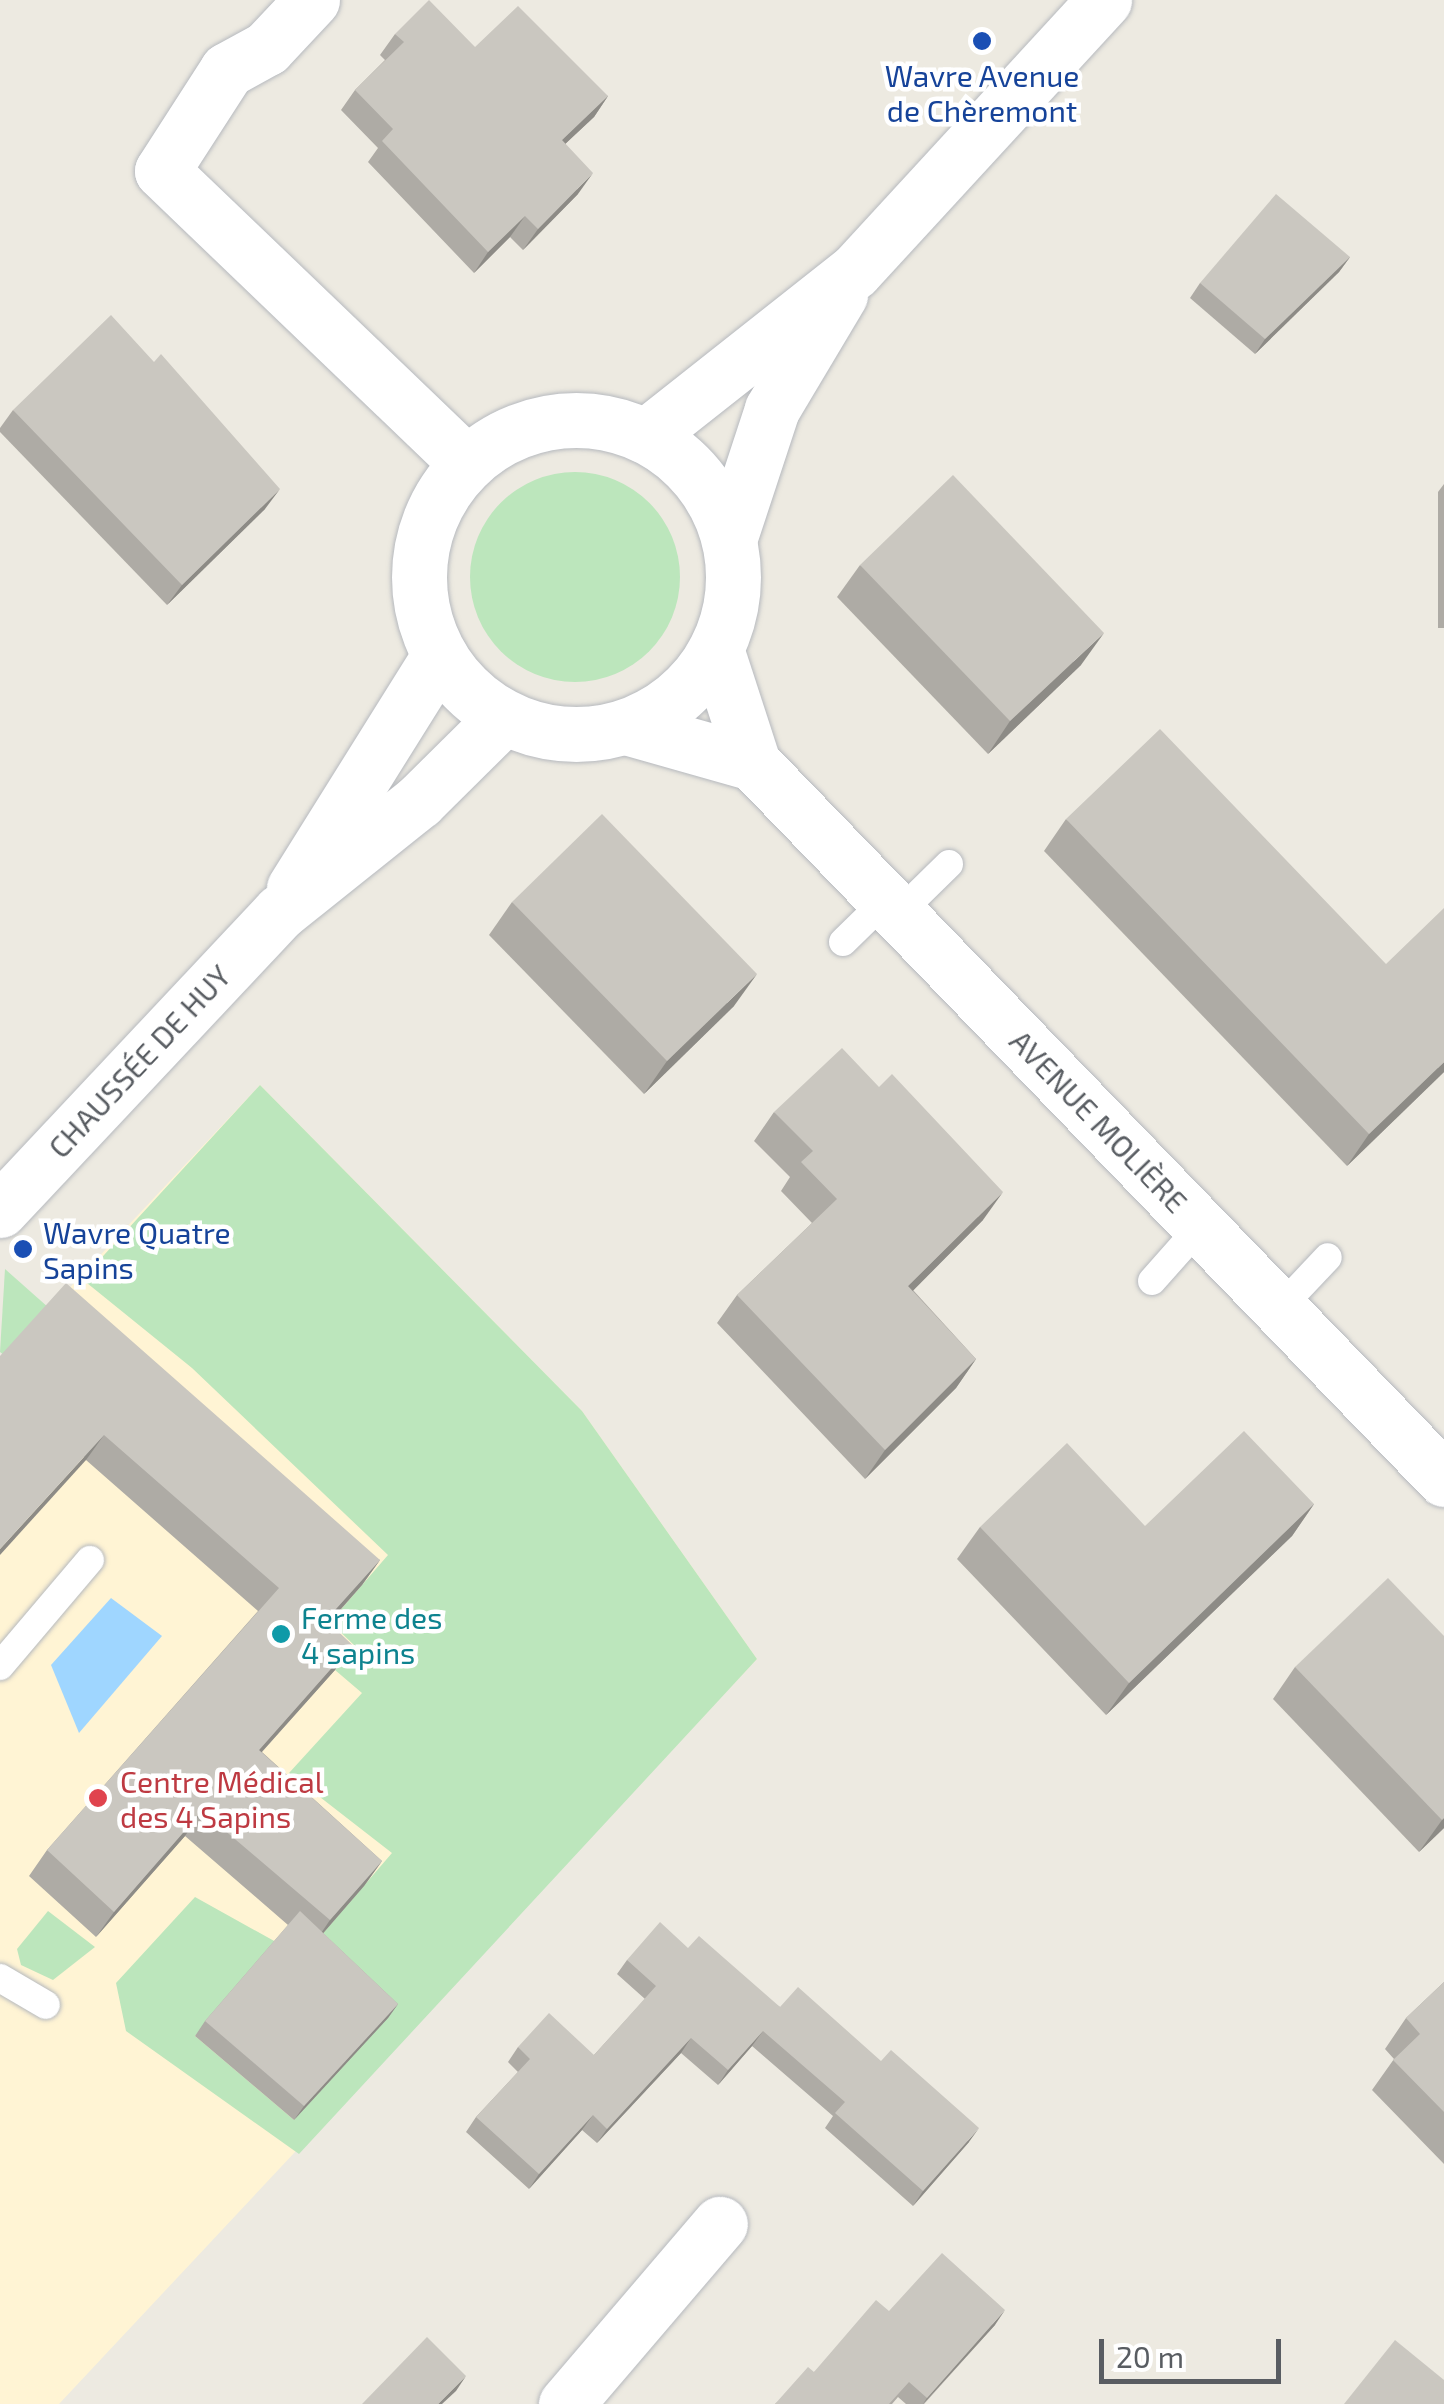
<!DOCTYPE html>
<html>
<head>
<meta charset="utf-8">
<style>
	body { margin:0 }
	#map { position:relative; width:1444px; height:2404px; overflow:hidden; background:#edeae1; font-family:"Exo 2",sans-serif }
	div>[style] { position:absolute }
	.commercial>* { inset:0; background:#fff4d4 }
	.green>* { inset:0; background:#bce6bc }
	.round { border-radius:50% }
	.water>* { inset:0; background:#9fd6ff }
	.roads { filter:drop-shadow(0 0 2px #b6b9be) drop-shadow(0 0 2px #b6b9be) }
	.service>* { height:28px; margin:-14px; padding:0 14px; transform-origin:14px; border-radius:14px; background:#fff }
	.minor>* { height:55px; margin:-27.5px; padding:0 27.5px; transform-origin:27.5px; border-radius:27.5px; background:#fff }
	.secondary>* { height:55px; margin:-27.5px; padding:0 27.5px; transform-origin:27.5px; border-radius:27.5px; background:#fff }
	.secondary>.ring { margin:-27.5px; padding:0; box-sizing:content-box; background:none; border:55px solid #fff; border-radius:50% }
	.wall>* { inset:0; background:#aeaba5 }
	.shaded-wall>* { inset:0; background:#8d8b86 }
	.building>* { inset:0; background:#cac7c0 }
	.dots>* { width:28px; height:28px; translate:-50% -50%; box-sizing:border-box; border:5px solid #fff; border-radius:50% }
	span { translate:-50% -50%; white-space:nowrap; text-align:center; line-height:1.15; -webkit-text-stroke:9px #fff; paint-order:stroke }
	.transit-label { font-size:30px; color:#164399 }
	.left { translate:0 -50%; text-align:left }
	.street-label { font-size:30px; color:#595d62 }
	.culture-label { font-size:30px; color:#0d838f }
	.health-label { font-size:30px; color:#be3a42 }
	.scale { position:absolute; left:1099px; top:2339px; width:182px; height:45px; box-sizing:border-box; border:5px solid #595d62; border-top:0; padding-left:12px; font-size:30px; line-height:35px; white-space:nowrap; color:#595d62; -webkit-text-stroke:8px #fff; paint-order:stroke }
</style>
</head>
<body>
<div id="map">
	<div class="commercial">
		<div style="clip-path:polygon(260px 1085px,582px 1411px,757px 1659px,59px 2404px,0 2404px,0 1362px)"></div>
	</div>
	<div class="green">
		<div class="round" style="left:470px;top:472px;width:210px;height:210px"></div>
		<div style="clip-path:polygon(260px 1085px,582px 1411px,757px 1659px,299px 2154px,126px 2031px,116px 1983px,195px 1897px,276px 1942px,195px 2036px,294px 2120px,312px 1946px,392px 1853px,289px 1773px,362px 1693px,335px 1670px,355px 1646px,330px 1622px,388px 1555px,192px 1368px,82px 1279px)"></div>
		<div style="clip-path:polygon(5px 1269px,49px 1308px,5px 1356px,0 1352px)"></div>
		<div style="clip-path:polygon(48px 1911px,95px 1947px,53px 1980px,21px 1965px,17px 1949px)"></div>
	</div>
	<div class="water">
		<div style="clip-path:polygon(111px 1598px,162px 1636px,79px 1733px,51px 1665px)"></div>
	</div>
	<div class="roads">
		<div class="service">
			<div style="left:899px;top:913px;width:70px;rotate:-44.4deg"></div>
			<div style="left:843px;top:942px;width:60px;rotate:-44.3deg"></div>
			<div style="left:1152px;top:1281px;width:72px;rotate:-48.4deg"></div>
			<div style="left:1279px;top:1309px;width:71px;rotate:-46.7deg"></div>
			<div style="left:0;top:1666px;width:139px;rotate:-49.7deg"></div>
			<div style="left:0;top:1978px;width:53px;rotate:30.4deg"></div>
		</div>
		<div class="minor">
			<div style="left:312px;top:0;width:66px;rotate:133.2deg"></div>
			<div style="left:267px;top:48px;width:46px;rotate:151.2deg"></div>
			<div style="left:227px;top:70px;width:120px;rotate:122.8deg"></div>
			<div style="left:162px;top:171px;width:422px;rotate:43.8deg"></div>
			<div style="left:716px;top:649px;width:120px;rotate:72deg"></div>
			<div style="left:753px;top:763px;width:995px;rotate:46.02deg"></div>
			<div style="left:626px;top:727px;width:132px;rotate:15.8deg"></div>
			<div style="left:566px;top:2404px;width:237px;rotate:-49.5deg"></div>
		</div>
		<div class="secondary">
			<div class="ring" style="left:419px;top:420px;width:259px;height:259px"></div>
			<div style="left:646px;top:436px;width:266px;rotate:-38.3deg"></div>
			<div style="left:855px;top:271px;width:368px;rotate:-47.4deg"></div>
			<div style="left:729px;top:540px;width:138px;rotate:-71.8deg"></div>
			<div style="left:772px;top:409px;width:133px;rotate:-59.2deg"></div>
			<div style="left:294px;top:888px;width:274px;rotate:-58deg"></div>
			<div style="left:0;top:1210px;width:409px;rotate:-46.8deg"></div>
			<div style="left:280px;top:912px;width:178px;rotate:-38.6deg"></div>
			<div style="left:419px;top:801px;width:118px;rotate:-44.7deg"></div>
		</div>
	</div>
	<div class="wall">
		<div style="clip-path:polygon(395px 34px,475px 47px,608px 96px,594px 117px,565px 144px,578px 194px,523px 250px,510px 237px,474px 273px,368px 162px,378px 148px,341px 110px,355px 90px,385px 60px,380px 55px)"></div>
		<div style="clip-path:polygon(1350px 257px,1339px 272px,1255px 354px,1190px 298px,1200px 283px)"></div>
		<div style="clip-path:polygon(13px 410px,265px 509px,167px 605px,0 432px,0 428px)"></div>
		<div style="clip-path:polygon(1444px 484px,1444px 628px,1438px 628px,1438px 492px)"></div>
		<div style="clip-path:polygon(860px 565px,1081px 665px,988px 754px,837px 597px)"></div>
		<div style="clip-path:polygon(1066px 819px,1444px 1072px,1347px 1166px,1044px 851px)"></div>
		<div style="clip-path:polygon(512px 902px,734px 1006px,644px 1094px,489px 935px)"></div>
		<div style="clip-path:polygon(774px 1112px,983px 1220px,913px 1290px,976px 1359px,956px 1388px,865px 1479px,717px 1323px,737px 1295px,812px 1223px,781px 1191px,790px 1177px,754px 1141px)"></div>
		<div style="clip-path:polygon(0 1356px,380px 1560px,362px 1585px,329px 1623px,352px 1645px,335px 1670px,262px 1752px,382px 1861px,364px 1886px,323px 1933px,398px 2004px,388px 2018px,294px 2120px,195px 2036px,205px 2021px,288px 1925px,185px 1836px,96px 1937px,29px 1876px,47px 1850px,258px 1611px,86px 1460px)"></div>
		<div style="clip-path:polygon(1314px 1504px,1292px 1536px,1106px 1715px,957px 1559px,980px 1527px,1145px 1526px)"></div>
		<div style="clip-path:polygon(1444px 1636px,1444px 1828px,1419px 1852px,1273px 1699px,1295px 1667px)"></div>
		<div style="clip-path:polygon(688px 1948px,780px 2007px,969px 2142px,913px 2206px,825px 2128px,833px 2116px,752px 2046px,718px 2085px,681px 2053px,597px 2143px,582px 2130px,529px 2189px,466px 2132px,476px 2117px,518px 2072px,508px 2062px,518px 2047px,594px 2055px,645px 1999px,617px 1974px,627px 1960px)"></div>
		<div style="clip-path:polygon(1444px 1982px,1444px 2164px,1372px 2090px,1394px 2059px,1385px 2049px,1406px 2018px)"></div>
		<div style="clip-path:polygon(889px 2311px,995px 2325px,924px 2404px,906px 2404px,898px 2397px,892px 2404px,775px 2404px)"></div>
	</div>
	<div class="shaded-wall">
		<div style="clip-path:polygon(608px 96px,594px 117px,547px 161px,562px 140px)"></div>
		<div style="clip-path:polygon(593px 173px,578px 194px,523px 250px,538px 229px)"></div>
		<div style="clip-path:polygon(525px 216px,510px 237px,474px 273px,488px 252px)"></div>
		<div style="clip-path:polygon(1350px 257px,1339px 272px,1255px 354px,1265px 339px)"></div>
		<div style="clip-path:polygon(280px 489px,265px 509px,167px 605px,182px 585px)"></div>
		<div style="clip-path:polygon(1104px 633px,1081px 665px,988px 754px,1010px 721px)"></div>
		<div style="clip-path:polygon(757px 974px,734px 1006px,644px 1094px,667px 1061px)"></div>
		<div style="clip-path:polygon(1444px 1062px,1444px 1072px,1347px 1166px,1369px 1134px)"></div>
		<div style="clip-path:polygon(1003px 1192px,983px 1220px,889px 1315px,908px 1286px)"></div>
		<div style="clip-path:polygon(976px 1359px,956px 1388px,865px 1479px,885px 1450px)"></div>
		<div style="clip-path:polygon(104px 1435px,86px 1460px,0 1555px,0 1549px)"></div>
		<div style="clip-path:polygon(1314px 1504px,1292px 1536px,1106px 1715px,1129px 1683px)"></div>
		<div style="clip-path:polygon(380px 1560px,362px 1585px,308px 1646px,326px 1620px)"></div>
		<div style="clip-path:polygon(352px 1645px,335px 1670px,241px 1775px,259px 1750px)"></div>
		<div style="clip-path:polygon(202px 1811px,185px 1836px,96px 1937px,114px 1912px)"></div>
		<div style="clip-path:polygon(1444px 1818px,1444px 1828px,1419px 1852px,1442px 1820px)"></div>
		<div style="clip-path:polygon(382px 1861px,364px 1886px,313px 1945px,330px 1920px)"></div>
		<div style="clip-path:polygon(398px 2004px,388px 2018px,294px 2120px,304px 2106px)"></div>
		<div style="clip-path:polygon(763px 2031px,752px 2046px,718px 2085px,728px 2070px)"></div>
		<div style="clip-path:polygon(691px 2038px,681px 2053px,597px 2143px,607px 2129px)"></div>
		<div style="clip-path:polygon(593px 2115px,582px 2130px,529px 2189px,539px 2174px)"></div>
		<div style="clip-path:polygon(979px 2128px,969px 2142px,913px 2206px,923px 2191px)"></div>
		<div style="clip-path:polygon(1005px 2310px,995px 2325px,923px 2404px,927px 2398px)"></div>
		<div style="clip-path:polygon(466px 2376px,456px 2391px,442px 2404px,438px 2404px)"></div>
	</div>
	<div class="building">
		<div style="clip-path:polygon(429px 0,475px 47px,518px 6px,608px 96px,562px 140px,593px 173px,538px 229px,525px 216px,488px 252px,382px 141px,393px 129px,355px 90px,404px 42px,395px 34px)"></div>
		<div style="clip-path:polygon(1276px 194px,1350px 257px,1265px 339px,1200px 283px)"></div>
		<div style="clip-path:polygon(111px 315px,154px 362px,161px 354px,280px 489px,182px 585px,13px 410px)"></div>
		<div style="clip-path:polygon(953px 475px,1104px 633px,1010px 721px,860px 565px)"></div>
		<div style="clip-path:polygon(1160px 729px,1386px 964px,1444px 908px,1444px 1062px,1369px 1134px,1066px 819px)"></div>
		<div style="clip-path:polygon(602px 814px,757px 974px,667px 1061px,512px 902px)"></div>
		<div style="clip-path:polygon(842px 1048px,879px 1087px,892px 1074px,1003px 1192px,908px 1286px,976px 1359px,885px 1450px,737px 1295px,837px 1199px,801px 1162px,813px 1151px,774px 1112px)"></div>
		<div style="clip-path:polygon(66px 1283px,380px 1560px,326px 1620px,352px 1645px,259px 1750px,382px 1861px,330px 1920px,202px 1811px,114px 1912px,47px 1850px,279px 1588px,104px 1435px,0 1549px,0 1356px)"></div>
		<div style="clip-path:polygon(1244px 1431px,1314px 1504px,1129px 1683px,980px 1527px,1067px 1443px,1145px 1526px)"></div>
		<div style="clip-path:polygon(1388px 1578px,1444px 1636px,1444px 1818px,1442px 1820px,1295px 1667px)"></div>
		<div style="clip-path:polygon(300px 1911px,398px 2004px,304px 2106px,205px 2021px)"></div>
		<div style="clip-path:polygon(660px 1922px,688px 1948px,699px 1936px,780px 2007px,798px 1987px,881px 2061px,891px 2050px,979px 2128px,923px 2191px,835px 2113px,845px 2102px,763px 2031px,728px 2070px,691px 2038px,607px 2129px,593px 2115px,539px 2174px,476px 2117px,530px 2059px,518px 2047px,549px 2013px,594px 2055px,656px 1986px,627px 1960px)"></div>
		<div style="clip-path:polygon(1444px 1982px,1444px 2112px,1393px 2060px,1420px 2034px,1406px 2018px)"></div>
		<div style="clip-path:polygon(942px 2253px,1005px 2310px,927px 2398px,909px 2382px,889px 2404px,775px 2404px,808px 2367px,814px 2372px,876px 2300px,889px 2311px)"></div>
		<div style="clip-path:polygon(427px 2337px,466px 2376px,438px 2404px,362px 2404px)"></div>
		<div style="clip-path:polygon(1395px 2340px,1444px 2380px,1444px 2404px,1344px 2404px)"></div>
	</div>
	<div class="dots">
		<div style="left:982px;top:41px;background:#1a4fb4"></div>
		<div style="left:23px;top:1249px;background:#1a4fb4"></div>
		<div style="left:281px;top:1634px;background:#0f9aa8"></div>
		<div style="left:98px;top:1798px;background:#e0444e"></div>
	</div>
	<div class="transit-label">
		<span style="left:982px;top:92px">Wavre Avenue<br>de Chèremont</span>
		<span class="left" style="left:43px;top:1249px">Wavre Quatre<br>Sapins</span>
	</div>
	<div class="street-label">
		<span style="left:139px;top:1061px;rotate:-47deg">CHAUSSÉE DE HUY</span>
		<span style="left:1099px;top:1121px;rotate:46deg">AVENUE MOLIÈRE</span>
	</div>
	<div class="culture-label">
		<span class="left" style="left:301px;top:1634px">Ferme des<br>4 sapins</span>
	</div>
	<div class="health-label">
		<span class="left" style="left:120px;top:1798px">Centre Médical<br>des 4 Sapins</span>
	</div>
	<div class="scale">20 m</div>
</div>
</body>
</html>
